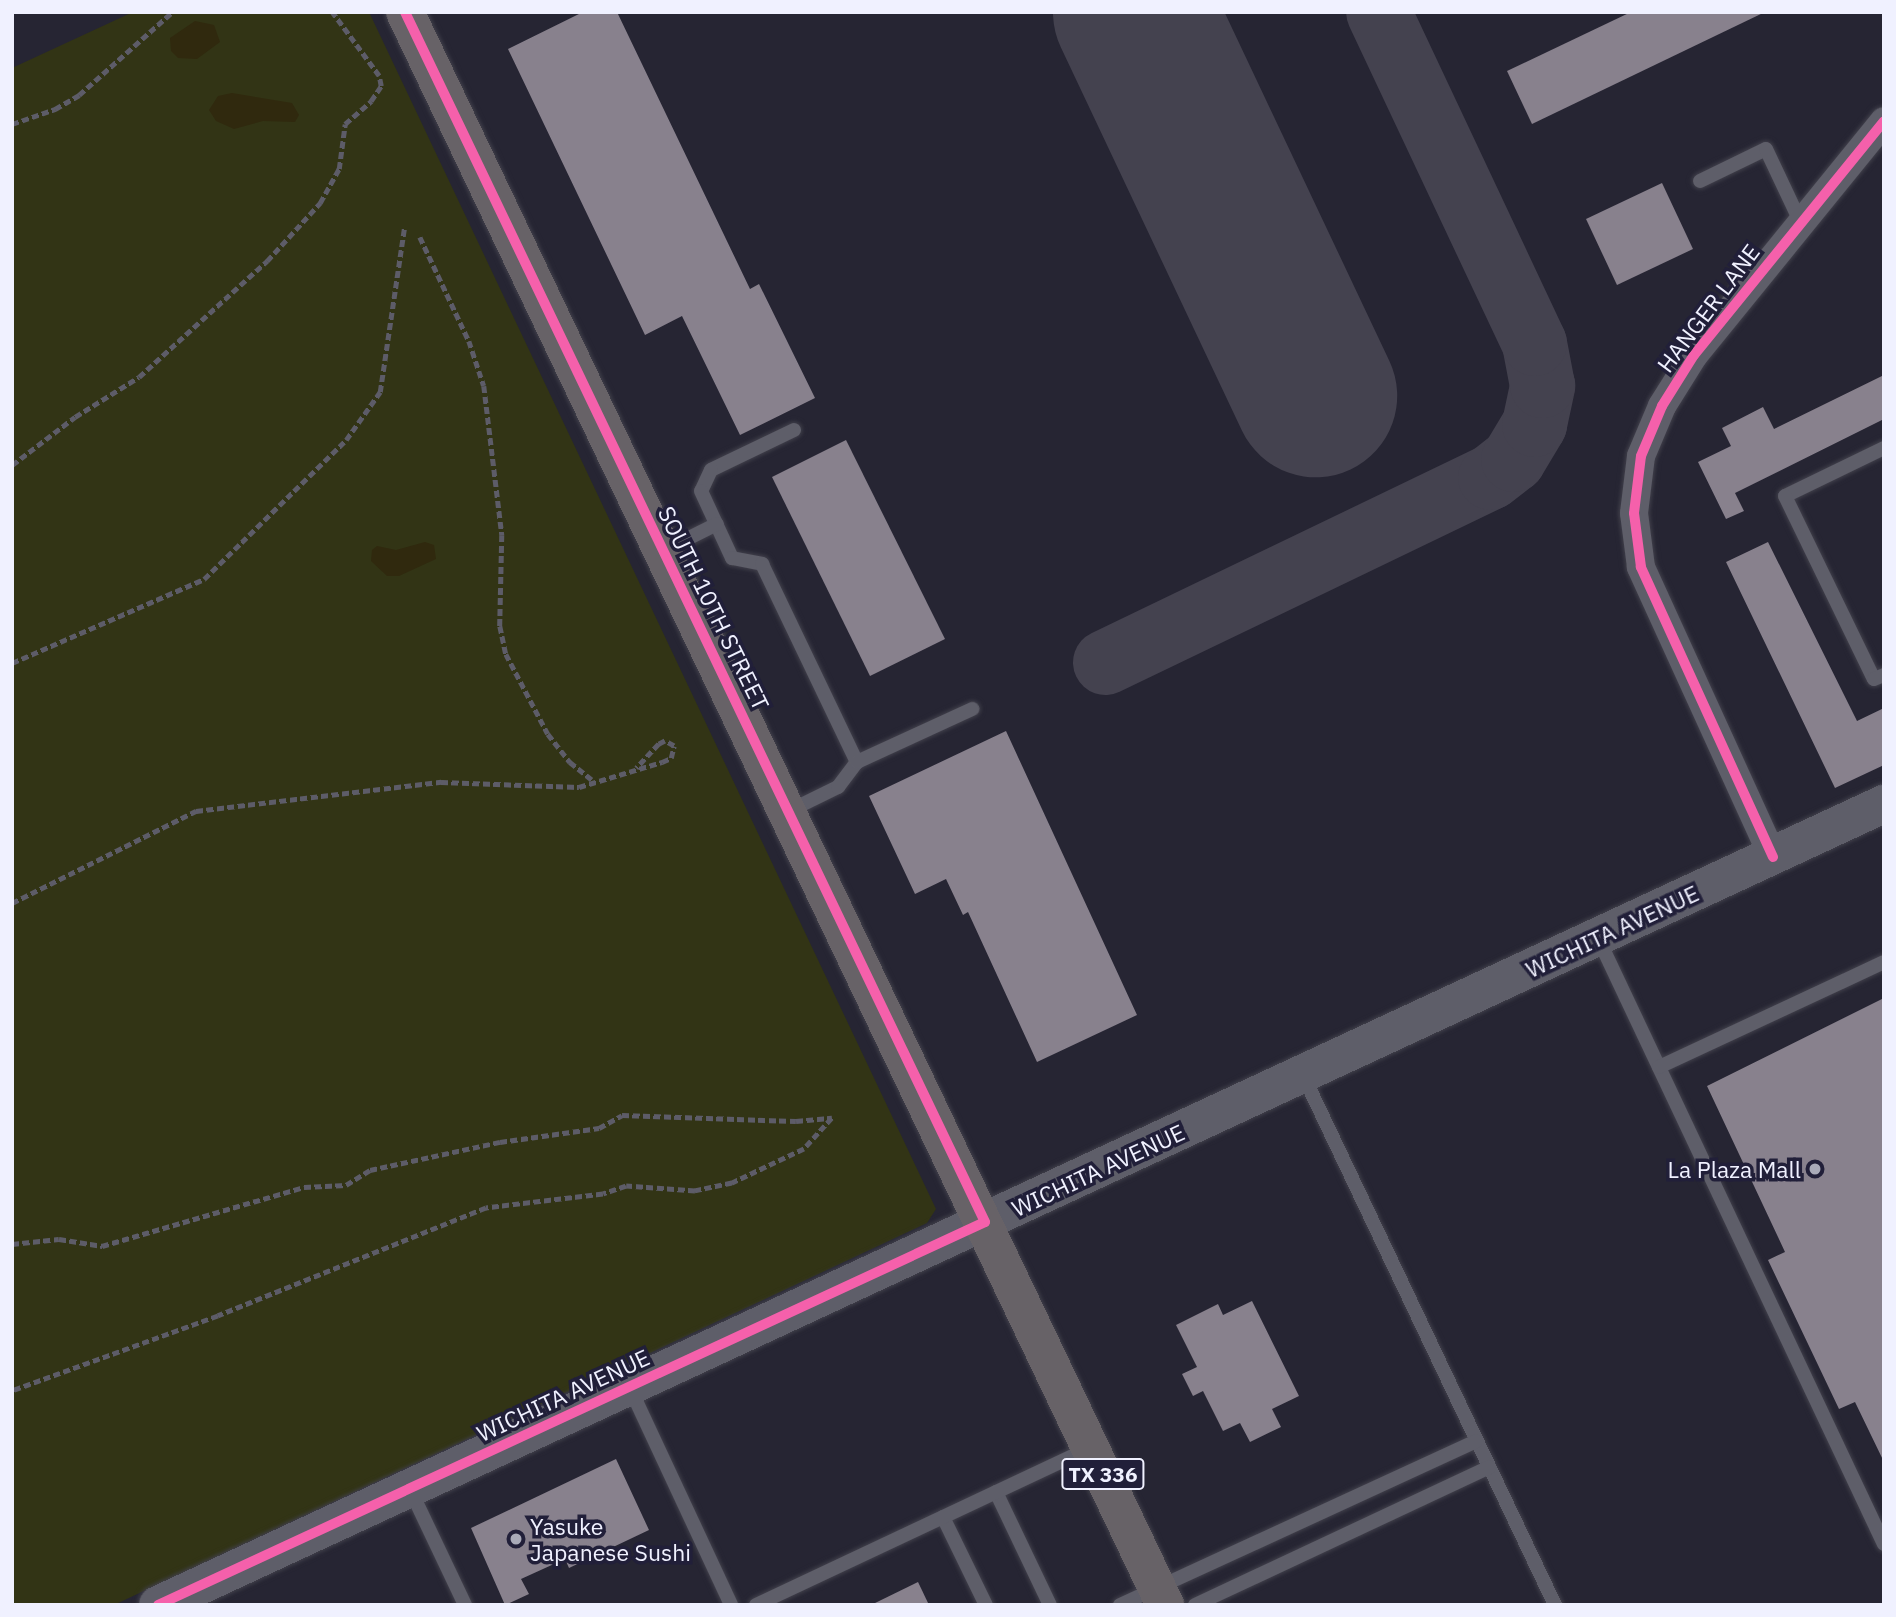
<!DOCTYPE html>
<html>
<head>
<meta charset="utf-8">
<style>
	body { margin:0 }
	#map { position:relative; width:1896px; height:1617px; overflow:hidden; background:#262533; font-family:"IBM Plex Sans",sans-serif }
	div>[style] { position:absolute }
	.green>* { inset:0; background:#323415 }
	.sand>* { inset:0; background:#30290e }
	.taxiway>* { height:65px; margin:-32.5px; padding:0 32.5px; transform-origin:32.5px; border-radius:32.5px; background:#44424f }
	.runway>* { height:163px; margin:-81.5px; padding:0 81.5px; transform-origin:81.5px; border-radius:81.5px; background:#44424f }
	.building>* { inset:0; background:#88818d }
	.path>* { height:4.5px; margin-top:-2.25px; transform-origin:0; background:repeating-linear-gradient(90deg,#5d5c68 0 7px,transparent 0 10.5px) }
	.roads { filter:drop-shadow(0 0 2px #41404b) drop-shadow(0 0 2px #41404b) }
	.lane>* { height:14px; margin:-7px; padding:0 7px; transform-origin:7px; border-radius:7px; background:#5e5e69 }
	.street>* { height:28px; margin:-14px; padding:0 14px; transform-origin:14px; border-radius:14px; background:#5e5e69 }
	.secondary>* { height:38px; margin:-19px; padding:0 19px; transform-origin:19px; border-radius:19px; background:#5e5e69 }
	.primary>* { height:38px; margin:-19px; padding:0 19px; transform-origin:19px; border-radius:19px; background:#676267 }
	.cycleway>* { height:10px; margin:-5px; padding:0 5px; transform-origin:5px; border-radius:5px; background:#f560ab }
	.dots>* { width:19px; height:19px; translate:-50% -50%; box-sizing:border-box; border:4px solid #211f39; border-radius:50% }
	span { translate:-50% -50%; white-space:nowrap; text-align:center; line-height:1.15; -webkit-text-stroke:7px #211f39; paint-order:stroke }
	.shield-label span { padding:2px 5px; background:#211f39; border:2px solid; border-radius:5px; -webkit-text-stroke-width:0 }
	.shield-label { font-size:21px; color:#f0f1ff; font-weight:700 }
	.street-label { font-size:23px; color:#f0f1ff }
	.poi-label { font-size:23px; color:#f0f1ff }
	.right { translate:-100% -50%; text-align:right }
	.left { translate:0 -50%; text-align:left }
	.frame { position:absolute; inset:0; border:14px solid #f0f1ff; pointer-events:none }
</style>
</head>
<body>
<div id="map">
	<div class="green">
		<div style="clip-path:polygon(133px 12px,369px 12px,936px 1209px,927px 1223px,114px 1605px,12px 1605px,12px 68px)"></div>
	</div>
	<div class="sand">
		<div style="clip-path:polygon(195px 21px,214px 25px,220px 42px,197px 59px,178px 58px,171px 51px,170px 38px)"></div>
		<div style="clip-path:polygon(232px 93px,292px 103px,299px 115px,295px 122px,263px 121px,234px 129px,216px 121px,209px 110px,218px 96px)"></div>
		<div style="clip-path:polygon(425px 542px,434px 545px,436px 559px,399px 576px,387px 576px,371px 561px,372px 550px,377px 546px,396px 550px)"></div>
	</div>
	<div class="taxiway">
		<div style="left:1105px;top:662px;width:427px;rotate:-25.7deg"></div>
		<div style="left:1490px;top:477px;width:29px;rotate:-38deg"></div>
		<div style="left:1513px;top:459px;width:41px;rotate:-59deg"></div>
		<div style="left:1534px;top:424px;width:40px;rotate:-78deg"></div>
		<div style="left:1542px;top:385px;width:43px;rotate:-100.8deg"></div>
		<div style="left:1534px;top:343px;width:366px;rotate:-115.2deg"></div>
	</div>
	<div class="runway">
		<div style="left:1134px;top:12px;width:424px;rotate:64.7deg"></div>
	</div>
	<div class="building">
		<div style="clip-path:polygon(583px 12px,617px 12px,750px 289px,759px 284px,815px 398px,740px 435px,682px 316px,645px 335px,508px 49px)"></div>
		<div style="clip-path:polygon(1631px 12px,1765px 12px,1532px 124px,1507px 71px)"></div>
		<div style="clip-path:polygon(1662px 183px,1693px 249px,1617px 285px,1586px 219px)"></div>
		<div style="clip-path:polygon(1884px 375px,1884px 419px,1735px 493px,1744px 511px,1726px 519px,1698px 462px,1731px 446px,1722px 428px,1763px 407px,1774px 429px)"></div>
		<div style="clip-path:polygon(846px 440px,945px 639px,870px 676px,772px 477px)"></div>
		<div style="clip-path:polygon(1768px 542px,1857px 721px,1884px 708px,1884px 765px,1835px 788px,1726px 562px)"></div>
		<div style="clip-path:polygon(1006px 731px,1137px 1015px,1037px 1062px,968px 912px,963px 915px,946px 879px,915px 894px,869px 796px)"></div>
		<div style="clip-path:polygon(1884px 998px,1884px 1462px,1855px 1402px,1839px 1409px,1768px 1260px,1785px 1252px,1707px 1086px)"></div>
		<div style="clip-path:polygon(1252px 1301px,1299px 1396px,1272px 1409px,1281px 1427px,1250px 1442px,1240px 1423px,1223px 1431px,1203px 1391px,1193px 1396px,1182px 1374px,1197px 1367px,1176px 1325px,1218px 1304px,1223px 1315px)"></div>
		<div style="clip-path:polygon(616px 1459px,649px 1530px,569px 1568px,565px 1559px,521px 1579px,529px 1594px,505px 1605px,471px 1528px)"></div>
		<div style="clip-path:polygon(918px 1582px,929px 1605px,871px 1605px)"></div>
	</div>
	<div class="path">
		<div style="left:12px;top:124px;width:46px;rotate:-19.2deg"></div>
		<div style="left:55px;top:109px;width:28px;rotate:-30deg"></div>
		<div style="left:79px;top:95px;width:125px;rotate:-41.7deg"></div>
		<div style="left:420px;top:237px;width:115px;rotate:64.8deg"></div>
		<div style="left:469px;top:341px;width:47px;rotate:71.6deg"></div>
		<div style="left:484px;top:386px;width:150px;rotate:83.1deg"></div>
		<div style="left:502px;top:535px;width:91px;rotate:91.3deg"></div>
		<div style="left:500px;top:626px;width:29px;rotate:78deg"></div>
		<div style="left:506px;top:654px;width:90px;rotate:62.3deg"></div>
		<div style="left:548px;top:734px;width:36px;rotate:52deg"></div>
		<div style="left:570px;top:762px;width:28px;rotate:39deg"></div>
		<div style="left:12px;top:465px;width:79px;rotate:-37.3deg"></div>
		<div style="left:75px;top:417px;width:75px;rotate:-32deg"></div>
		<div style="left:139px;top:377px;width:173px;rotate:-42.2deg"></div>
		<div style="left:267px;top:261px;width:79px;rotate:-47.6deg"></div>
		<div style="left:320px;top:203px;width:39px;rotate:-61deg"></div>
		<div style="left:339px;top:169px;width:45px;rotate:-82.4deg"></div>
		<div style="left:345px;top:124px;width:35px;rotate:-41deg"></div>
		<div style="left:371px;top:101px;width:18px;rotate:-56deg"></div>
		<div style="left:381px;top:86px;width:10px;rotate:-101deg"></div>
		<div style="left:379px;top:76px;width:79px;rotate:-126.3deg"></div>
		<div style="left:12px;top:663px;width:210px;rotate:-23.6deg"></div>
		<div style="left:204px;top:579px;width:199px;rotate:-44.4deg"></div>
		<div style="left:346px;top:440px;width:59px;rotate:-54.7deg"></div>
		<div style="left:380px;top:392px;width:165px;rotate:-81.6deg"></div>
		<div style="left:12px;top:903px;width:206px;rotate:-26.6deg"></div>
		<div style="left:196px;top:811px;width:247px;rotate:-6.8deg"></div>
		<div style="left:441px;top:782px;width:138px;rotate:2.1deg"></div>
		<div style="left:579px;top:787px;width:87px;rotate:-16.8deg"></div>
		<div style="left:662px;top:762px;width:10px;rotate:-24deg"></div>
		<div style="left:671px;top:758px;width:12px;rotate:-76deg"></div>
		<div style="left:674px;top:746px;width:10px;rotate:-151deg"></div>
		<div style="left:665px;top:741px;width:7px;rotate:153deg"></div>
		<div style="left:659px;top:744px;width:33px;rotate:133deg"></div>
		<div style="left:12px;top:1244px;width:47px;rotate:-6.1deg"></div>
		<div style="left:59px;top:1239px;width:44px;rotate:9.2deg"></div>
		<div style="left:102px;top:1246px;width:210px;rotate:-16.3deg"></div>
		<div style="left:304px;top:1187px;width:42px;rotate:-2.7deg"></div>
		<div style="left:346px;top:1185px;width:28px;rotate:-32deg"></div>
		<div style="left:370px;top:1170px;width:133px;rotate:-12.2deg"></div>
		<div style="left:500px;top:1142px;width:100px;rotate:-8deg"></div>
		<div style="left:599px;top:1128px;width:26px;rotate:-29deg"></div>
		<div style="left:622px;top:1115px;width:174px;rotate:2deg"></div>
		<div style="left:796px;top:1121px;width:36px;rotate:-5deg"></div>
		<div style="left:832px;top:1118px;width:42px;rotate:132.1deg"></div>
		<div style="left:804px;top:1149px;width:80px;rotate:154.7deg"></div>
		<div style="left:732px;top:1183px;width:38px;rotate:168deg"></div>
		<div style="left:695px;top:1191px;width:69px;rotate:-175.9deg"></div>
		<div style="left:626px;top:1186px;width:24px;rotate:161deg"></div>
		<div style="left:603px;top:1194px;width:118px;rotate:173.2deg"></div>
		<div style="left:486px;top:1208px;width:289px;rotate:158.1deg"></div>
		<div style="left:218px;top:1316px;width:219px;rotate:160deg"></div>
	</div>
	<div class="roads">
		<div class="lane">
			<div style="left:1700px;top:181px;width:73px;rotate:-25.9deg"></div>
			<div style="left:1766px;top:149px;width:82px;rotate:64.7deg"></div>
			<div style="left:794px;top:430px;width:92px;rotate:154.3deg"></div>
			<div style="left:711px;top:470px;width:23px;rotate:115deg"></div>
			<div style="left:701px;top:491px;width:74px;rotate:65.2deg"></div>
			<div style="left:732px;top:558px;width:31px;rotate:11deg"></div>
			<div style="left:762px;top:564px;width:220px;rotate:64.4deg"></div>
			<div style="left:1884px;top:448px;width:110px;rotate:154.1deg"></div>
			<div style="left:1785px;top:496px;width:203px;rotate:64.1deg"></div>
			<div style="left:1874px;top:679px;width:11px;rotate:-22deg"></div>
			<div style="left:665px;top:550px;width:58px;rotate:-26.6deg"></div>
			<div style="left:789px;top:811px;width:55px;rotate:-26.1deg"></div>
			<div style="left:838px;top:787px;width:31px;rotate:-53deg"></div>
			<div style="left:857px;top:762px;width:127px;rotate:-24.7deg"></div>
			<div style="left:1598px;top:938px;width:670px;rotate:64.74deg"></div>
			<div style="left:1659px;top:1067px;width:248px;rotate:-25deg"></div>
			<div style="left:1303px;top:1075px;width:587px;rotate:64.57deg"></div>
			<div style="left:630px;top:1388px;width:239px;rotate:65deg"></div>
			<div style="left:410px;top:1489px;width:128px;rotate:64.6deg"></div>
			<div style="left:996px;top:1492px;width:125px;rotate:64.5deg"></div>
			<div style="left:943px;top:1517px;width:98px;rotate:64deg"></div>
			<div style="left:756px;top:1605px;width:368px;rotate:-25.2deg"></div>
			<div style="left:1120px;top:1605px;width:392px;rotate:-24.7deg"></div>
			<div style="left:1195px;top:1605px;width:325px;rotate:-25.1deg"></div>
		</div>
		<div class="street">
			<div style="left:1773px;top:857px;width:319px;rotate:-114.5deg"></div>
			<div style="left:1641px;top:567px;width:54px;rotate:-97.4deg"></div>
			<div style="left:1634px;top:513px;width:57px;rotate:-83deg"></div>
			<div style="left:1641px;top:456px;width:54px;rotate:-67.2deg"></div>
			<div style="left:1662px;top:406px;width:60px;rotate:-57.9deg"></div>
			<div style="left:1694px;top:355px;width:301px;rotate:-50.9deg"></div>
		</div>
		<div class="secondary">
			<div style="left:158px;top:1605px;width:1903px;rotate:-24.9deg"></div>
		</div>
		<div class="primary">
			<div style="left:405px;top:12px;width:1765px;rotate:64.49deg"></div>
		</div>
	</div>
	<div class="cycleway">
		<div style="left:1773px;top:857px;width:319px;rotate:-114.5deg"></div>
		<div style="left:1641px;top:567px;width:54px;rotate:-97.4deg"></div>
		<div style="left:1634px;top:513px;width:57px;rotate:-83deg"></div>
		<div style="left:1641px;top:456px;width:54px;rotate:-67.2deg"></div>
		<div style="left:1662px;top:406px;width:60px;rotate:-57.9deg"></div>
		<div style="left:1694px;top:355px;width:301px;rotate:-50.9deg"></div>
		<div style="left:158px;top:1605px;width:911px;rotate:-24.85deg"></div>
		<div style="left:985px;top:1222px;width:1342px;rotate:-115.61deg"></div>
	</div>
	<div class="dots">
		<div style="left:1815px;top:1169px;background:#a9aab8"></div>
		<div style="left:516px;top:1539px;background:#a9aab8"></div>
	</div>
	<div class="shield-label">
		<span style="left:1103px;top:1474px">TX 336</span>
	</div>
	<div class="street-label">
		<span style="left:1708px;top:308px;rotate:-53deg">HANGER LANE</span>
		<span style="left:714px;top:608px;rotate:64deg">SOUTH 10TH STREET</span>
		<span style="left:1612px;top:931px;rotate:-25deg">WICHITA AVENUE</span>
		<span style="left:1098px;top:1170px;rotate:-25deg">WICHITA AVENUE</span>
		<span style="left:563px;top:1395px;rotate:-25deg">WICHITA AVENUE</span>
	</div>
	<div class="poi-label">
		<span class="right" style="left:1801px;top:1169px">La Plaza Mall</span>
		<span class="left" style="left:530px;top:1539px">Yasuke<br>Japanese Sushi</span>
	</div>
	<div class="frame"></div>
</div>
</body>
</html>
